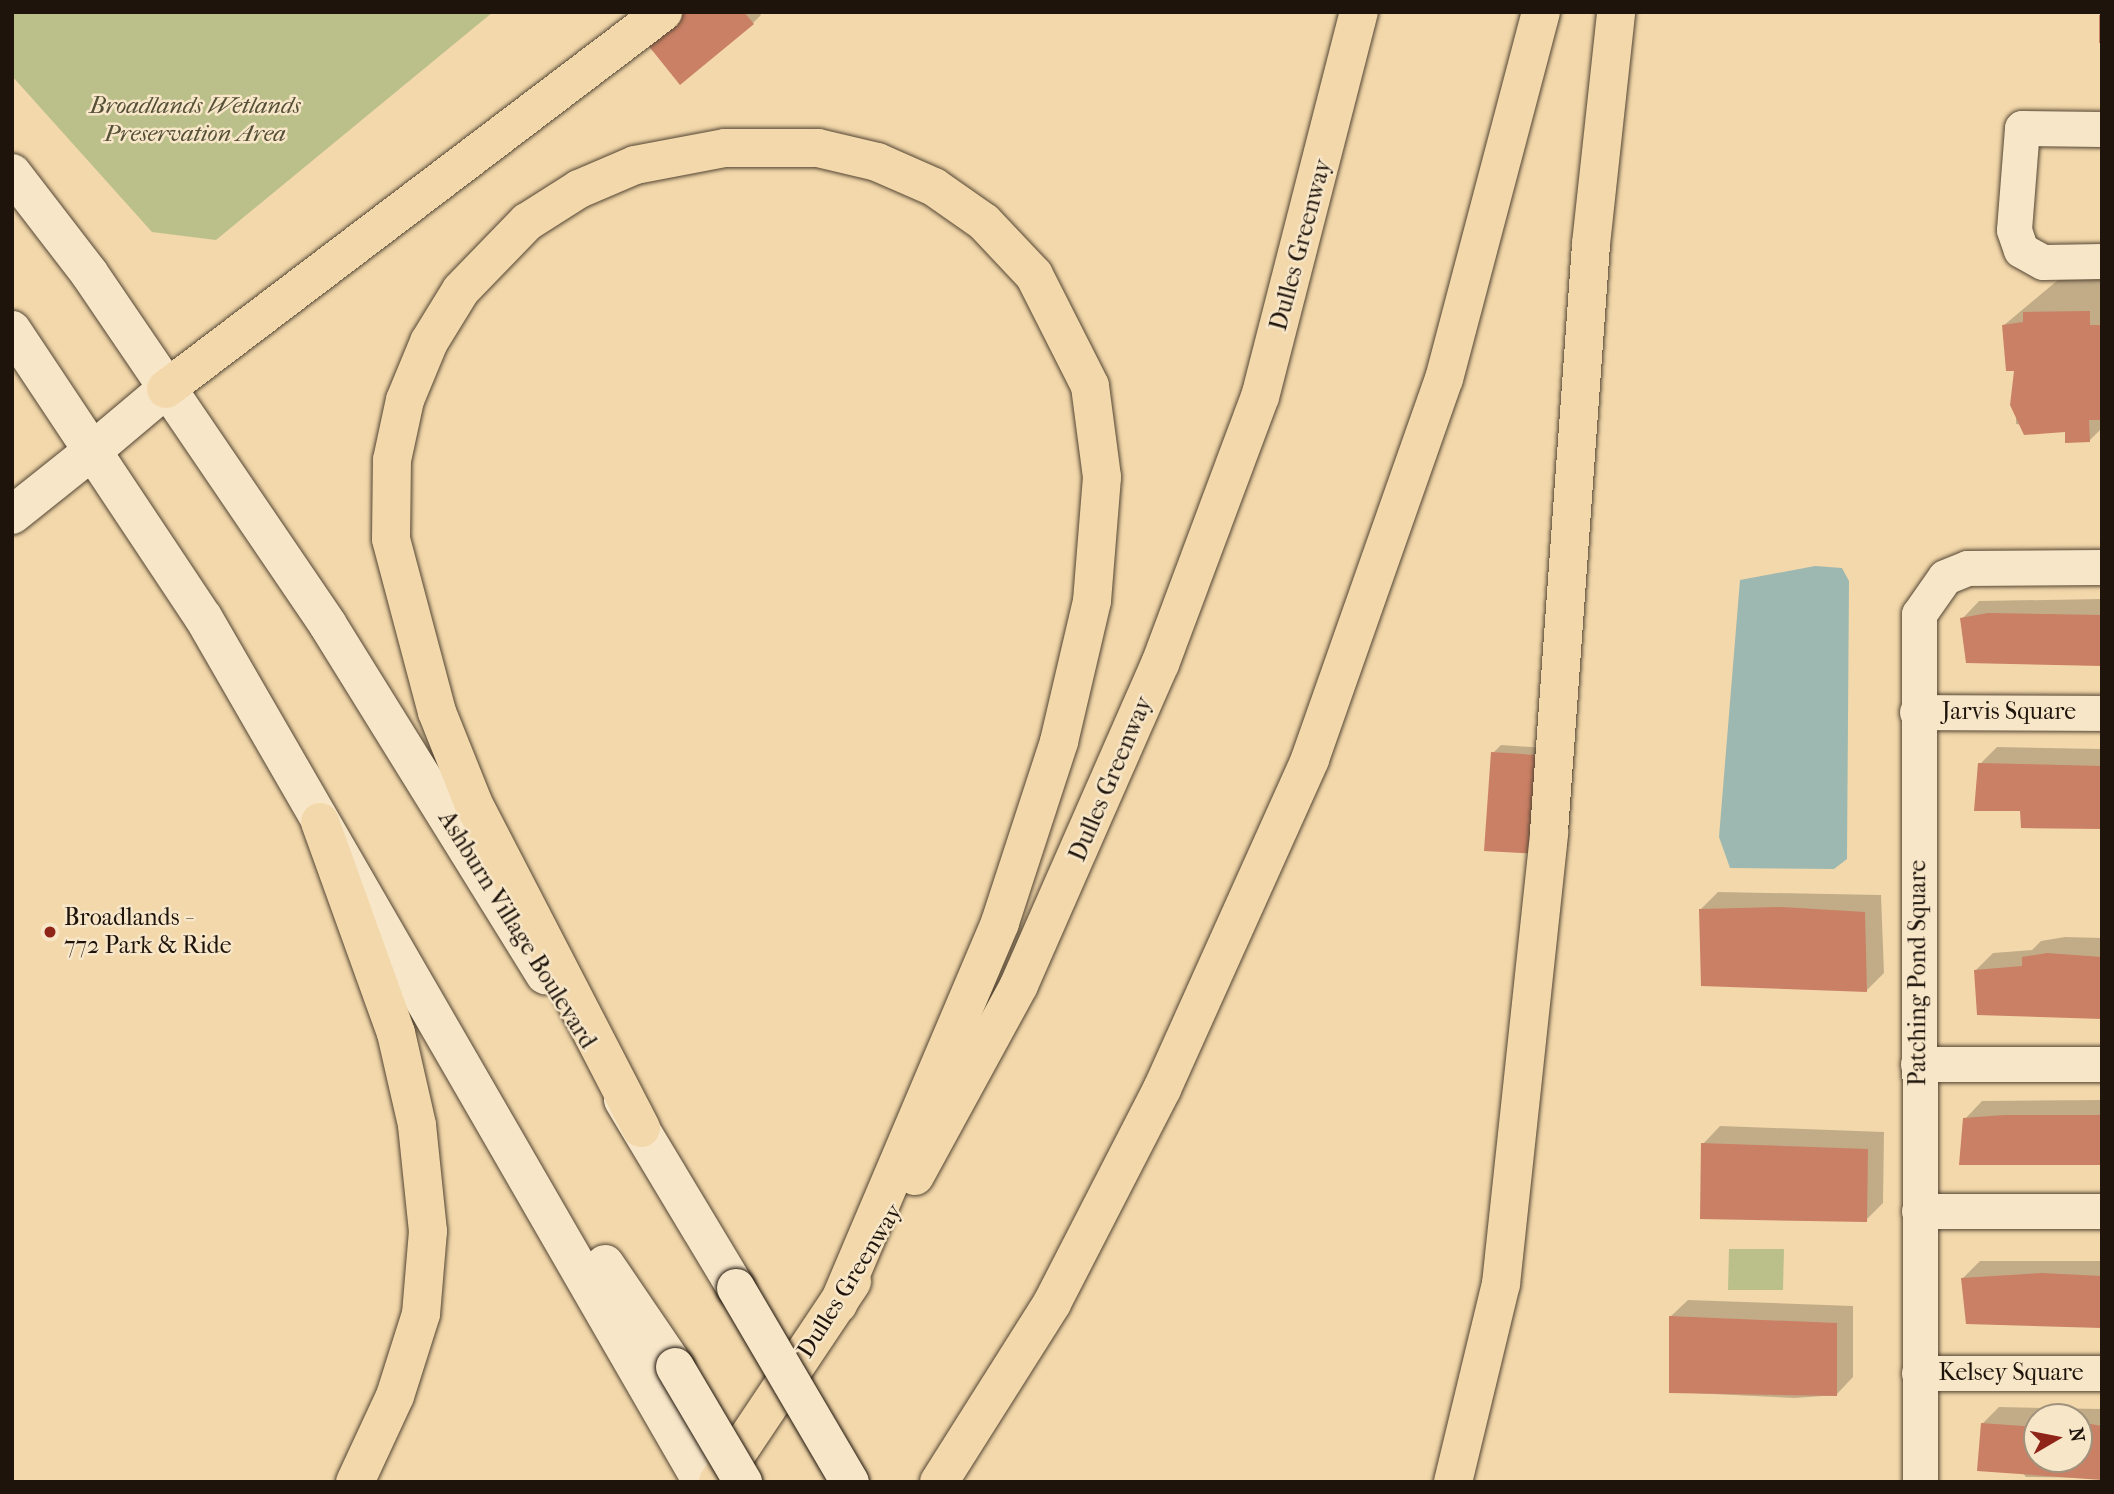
<!DOCTYPE html>
<html>
<head>
<meta charset="utf-8">
<style>
	body { margin:0 }
	#map { position:relative; width:2114px; height:1494px; overflow:hidden; background:#f3d8ab; font-family:"IM FELL French Canon",serif }
	div>[style] { position:absolute }
	.green>* { inset:0; background:#bbbf89 }
	.water>* { inset:0; background:#9db8b0 }
	.shadow>* { inset:0; background:#0003 }
	.building>* { inset:0; background:#ca8065 }
	.roads { filter:drop-shadow(0 0 2px #534533) drop-shadow(0 0 2px #534533) }
	.minor>* { height:35px; margin:-17.5px; padding:0 17.5px; transform-origin:17.5px; border-radius:17.5px; background:#f7e6c8 }
	.tertiary>* { height:38px; margin:-19px; padding:0 19px; transform-origin:19px; border-radius:19px; background:#f7e6c8 }
	.secondary>* { height:38px; margin:-19px; padding:0 19px; transform-origin:19px; border-radius:19px; background:#f7e6c8 }
	.motorway>* { height:38px; margin:-19px; padding:0 19px; transform-origin:19px; border-radius:19px; background:#f3d8ab }
	.bridges { filter:drop-shadow(0 0 2px #1e140b) drop-shadow(0 0 2px #1e140b) }
	.secondary-bridge>* { height:38px; margin:-19px; padding:0 19px; transform-origin:19px; border-radius:19px; background:#f7e6c8 }
	.dots>* { width:19px; height:19px; translate:-50% -50%; box-sizing:border-box; border:4px solid #f7e6c8; border-radius:50% }
	span { translate:-50% -50%; white-space:nowrap; text-align:center; line-height:1.15; -webkit-text-stroke:5px #f7e6c8; paint-order:stroke }
	.park-label { font-size:24px; color:#555037; font-style:italic }
	.street-label { font-size:24px; color:#1e140b }
	.poi-label { font-size:24px; color:#1e140b }
	.left { translate:0 -50%; text-align:left }
	.frame { position:absolute; inset:0; border:14px solid #1e140b; pointer-events:none }
	.north { position:absolute; left:2023px; top:1403px; width:70px; height:70px; box-sizing:border-box; background:#f7e6c8; border:2px solid #a0927c; border-radius:50%; rotate:80deg; font-size:19px; font-weight:700; line-height:28px; text-align:center; color:#1e140b }
	.north::after { content:''; display:block; margin:auto; width:24px; height:32px; background:#8f2418; clip-path:polygon(50% 0,100% 100%,50% 72%,0 100%) }
</style>
</head>
<body>
<div id="map">
	<div class="green">
		<div style="clip-path:polygon(12px 12px,493px 12px,216px 240px,152px 232px,12px 76px)"></div>
		<div style="clip-path:polygon(1729px 1249px,1784px 1249px,1783px 1290px,1728px 1290px)"></div>
	</div>
	<div class="water">
		<div style="clip-path:polygon(1815px 566px,1842px 568px,1849px 581px,1847px 859px,1834px 869px,1730px 868px,1719px 837px,1740px 580px)"></div>
	</div>
	<div class="shadow">
		<div style="clip-path:polygon(646px 12px,759px 12px,761px 15px,753px 23px)"></div>
		<div style="clip-path:polygon(2102px 279px,2102px 428px,2089px 441px,2066px 430px,2016px 424px,2016px 370px,2003px 326px,2058px 280px)"></div>
		<div style="clip-path:polygon(2102px 599px,2102px 663px,1962px 619px,1979px 601px)"></div>
		<div style="clip-path:polygon(1501px 745px,1574px 750px,1568px 845px,1560px 854px,1493px 753px)"></div>
		<div style="clip-path:polygon(1997px 747px,2102px 749px,2102px 828px,2022px 809px,1980px 764px)"></div>
		<div style="clip-path:polygon(1718px 892px,1881px 895px,1884px 973px,1867px 990px,1701px 909px)"></div>
		<div style="clip-path:polygon(2065px 937px,2102px 938px,2102px 1014px,1976px 970px,1993px 953px,2032px 950px,2041px 941px)"></div>
		<div style="clip-path:polygon(2102px 1100px,2102px 1165px,1961px 1164px,1965px 1119px,1982px 1101px)"></div>
		<div style="clip-path:polygon(1720px 1126px,1884px 1132px,1883px 1203px,1866px 1220px,1703px 1144px)"></div>
		<div style="clip-path:polygon(1980px 1261px,2102px 1261px,2102px 1324px,1963px 1278px)"></div>
		<div style="clip-path:polygon(1688px 1300px,1853px 1306px,1853px 1377px,1836px 1395px,1795px 1398px,1671px 1392px,1670px 1317px)"></div>
		<div style="clip-path:polygon(evenodd,1999px 1407px,2102px 1409px,2102px 1478px,2026px 1477px,1982px 1424px,1999px 1407px,2037px 1417px,2079px 1417px,2079px 1459px,2037px 1459px,2037px 1417px)"></div>
	</div>
	<div class="building">
		<div style="clip-path:polygon(646px 12px,744px 12px,754px 24px,680px 85px,631px 24px)"></div>
		<div style="clip-path:polygon(2099px 15px,2102px 15px,2102px 43px,2099px 43px)"></div>
		<div style="clip-path:polygon(2090px 311px,2090px 325px,2102px 325px,2102px 420px,2089px 420px,2090px 442px,2065px 443px,2065px 432px,2024px 435px,2010px 405px,2014px 371px,2006px 371px,2002px 325px,2023px 322px,2023px 312px)"></div>
		<div style="clip-path:polygon(1988px 613px,2102px 615px,2102px 666px,1966px 663px,1960px 618px)"></div>
		<div style="clip-path:polygon(1491px 752px,1566px 757px,1560px 855px,1484px 851px)"></div>
		<div style="clip-path:polygon(1978px 763px,2102px 766px,2102px 829px,2021px 828px,2020px 811px,1974px 811px)"></div>
		<div style="clip-path:polygon(1782px 907px,1865px 912px,1867px 992px,1701px 986px,1699px 909px)"></div>
		<div style="clip-path:polygon(2047px 953px,2102px 957px,2102px 1019px,1977px 1015px,1974px 970px,2022px 966px,2022px 957px)"></div>
		<div style="clip-path:polygon(2005px 1115px,2102px 1115px,2102px 1165px,1959px 1165px,1963px 1118px)"></div>
		<div style="clip-path:polygon(1701px 1143px,1868px 1149px,1867px 1222px,1700px 1219px)"></div>
		<div style="clip-path:polygon(2042px 1273px,2102px 1276px,2102px 1328px,1966px 1324px,1961px 1278px)"></div>
		<div style="clip-path:polygon(1669px 1316px,1837px 1323px,1837px 1396px,1669px 1393px)"></div>
		<div style="clip-path:polygon(2079px 1422px,2102px 1426px,2102px 1480px,1977px 1471px,1981px 1423px,2037px 1427px,2037px 1459px,2079px 1459px)"></div>
	</div>
	<div class="roads">
		<div class="minor">
			<div style="left:2102px;top:129px;width:80px;rotate:-179.3deg"></div>
			<div style="left:2022px;top:128px;width:102px;rotate:94.5deg"></div>
			<div style="left:2014px;top:230px;width:21px;rotate:71deg"></div>
			<div style="left:2021px;top:250px;width:25px;rotate:29deg"></div>
			<div style="left:2043px;top:262px;width:59px;rotate:-1deg"></div>
			<div style="left:1917px;top:712px;width:185px;rotate:0.3deg"></div>
			<div style="left:1918px;top:1064px;width:184px"></div>
			<div style="left:1919px;top:1211px;width:183px"></div>
			<div style="left:1919px;top:1373px;width:183px"></div>
			<div style="left:1920px;top:1482px;width:868px;rotate:-90.07deg"></div>
			<div style="left:1919px;top:614px;width:45px;rotate:-54.9deg"></div>
			<div style="left:1945px;top:577px;width:24px;rotate:-22deg"></div>
			<div style="left:1967px;top:568px;width:135px;rotate:-0.4deg"></div>
		</div>
		<div class="tertiary">
			<div style="left:12px;top:515px;width:107px;rotate:-38.6deg"></div>
		</div>
		<div class="secondary">
			<div style="left:12px;top:173px;width:126px;rotate:52.4deg"></div>
			<div style="left:89px;top:273px;width:425px;rotate:55.8deg"></div>
			<div style="left:328px;top:625px;width:412px;rotate:58.2deg"></div>
			<div style="left:12px;top:330px;width:345px;rotate:56.4deg"></div>
			<div style="left:203px;top:617px;width:999px;rotate:60.02deg"></div>
			<div style="left:96px;top:448px;width:92px;rotate:-40.1deg"></div>
			<div style="left:623px;top:1100px;width:219px;rotate:59deg"></div>
			<div style="left:605px;top:1264px;width:125px;rotate:55.8deg"></div>
		</div>
		<div class="motorway">
			<div style="left:166px;top:389px;width:624px;rotate:-37.18deg"></div>
			<div style="left:320px;top:822px;width:224px;rotate:70.2deg"></div>
			<div style="left:396px;top:1033px;width:94px;rotate:77.1deg"></div>
			<div style="left:417px;top:1125px;width:107px;rotate:84.1deg"></div>
			<div style="left:428px;top:1231px;width:83px;rotate:94.8deg"></div>
			<div style="left:421px;top:1314px;width:86px;rotate:107.6deg"></div>
			<div style="left:395px;top:1396px;width:95px;rotate:114.9deg"></div>
			<div style="left:641px;top:1128px;width:367px;rotate:-117.3deg"></div>
			<div style="left:473px;top:802px;width:97px;rotate:-111.8deg"></div>
			<div style="left:437px;top:712px;width:179px;rotate:-104.9deg"></div>
			<div style="left:391px;top:539px;width:79px;rotate:-89.3deg"></div>
			<div style="left:392px;top:460px;width:61px;rotate:-77.8deg"></div>
			<div style="left:405px;top:400px;width:63px;rotate:-67.5deg"></div>
			<div style="left:429px;top:342px;width:61px;rotate:-58.4deg"></div>
			<div style="left:461px;top:290px;width:95px;rotate:-45.9deg"></div>
			<div style="left:527px;top:222px;width:62px;rotate:-32.4deg"></div>
			<div style="left:579px;top:189px;width:61px;rotate:-23.2deg"></div>
			<div style="left:635px;top:165px;width:92px;rotate:-10.7deg"></div>
			<div style="left:725px;top:148px;width:93px"></div>
			<div style="left:818px;top:148px;width:61px;rotate:13.3deg"></div>
			<div style="left:877px;top:162px;width:62px;rotate:23.7deg"></div>
			<div style="left:934px;top:187px;width:61px;rotate:35deg"></div>
			<div style="left:984px;top:222px;width:73px;rotate:46.7deg"></div>
			<div style="left:1034px;top:275px;width:124px;rotate:63.2deg"></div>
			<div style="left:1090px;top:386px;width:92px;rotate:82.5deg"></div>
			<div style="left:1102px;top:477px;width:124px;rotate:94.6deg"></div>
			<div style="left:1092px;top:601px;width:145px;rotate:103.2deg"></div>
			<div style="left:1059px;top:742px;width:190px;rotate:108.1deg"></div>
			<div style="left:1000px;top:923px;width:414px;rotate:113deg"></div>
			<div style="left:915px;top:1176px;width:217px;rotate:-61.4deg"></div>
			<div style="left:1019px;top:985px;width:351px;rotate:-66.3deg"></div>
			<div style="left:1160px;top:664px;width:285px;rotate:-69.5deg"></div>
			<div style="left:1260px;top:397px;width:398px;rotate:-75.6deg"></div>
			<div style="left:718px;top:1482px;width:241px;rotate:-56.2deg"></div>
			<div style="left:939px;top:1482px;width:212px;rotate:-57.7deg"></div>
			<div style="left:1052px;top:1303px;width:241px;rotate:-62.8deg"></div>
			<div style="left:1162px;top:1089px;width:362px;rotate:-65.8deg"></div>
			<div style="left:1310px;top:759px;width:403px;rotate:-70.6deg"></div>
			<div style="left:1444px;top:379px;width:380px;rotate:-75.2deg"></div>
			<div style="left:1453px;top:1482px;width:204px;rotate:-76.4deg"></div>
			<div style="left:1501px;top:1284px;width:455px;rotate:-83.9deg"></div>
			<div style="left:1549px;top:832px;width:589px;rotate:-85.91deg"></div>
			<div style="left:1591px;top:244px;width:233px;rotate:-83.8deg"></div>
		</div>
	</div>
	<div class="bridges">
		<div class="secondary-bridge">
			<div style="left:736px;top:1288px;width:225px;rotate:59.6deg"></div>
			<div style="left:675px;top:1367px;width:134px;rotate:59.4deg"></div>
		</div>
	</div>
	<div class="dots">
		<div style="left:50px;top:932px;background:#8f2418"></div>
	</div>
	<div class="park-label">
		<span style="left:195px;top:120px">Broadlands Wetlands<br>Preservation Area</span>
	</div>
	<div class="street-label">
		<span style="left:1301px;top:245px;rotate:-75deg">Dulles Greenway</span>
		<span style="left:2009px;top:712px">Jarvis Square</span>
		<span style="left:1111px;top:779px;rotate:-67deg">Dulles Greenway</span>
		<span style="left:517px;top:930px;rotate:58deg">Ashburn Village Boulevard</span>
		<span style="left:1918px;top:973px;rotate:-90deg">Patching Pond Square</span>
		<span style="left:850px;top:1281px;rotate:-58deg">Dulles Greenway</span>
		<span style="left:2011px;top:1373px">Kelsey Square</span>
	</div>
	<div class="poi-label">
		<span class="left" style="left:64px;top:932px">Broadlands -<br>772 Park &amp; Ride</span>
	</div>
	<div class="frame"></div>
	<div class="north">N</div>
</div>
</body>
</html>
